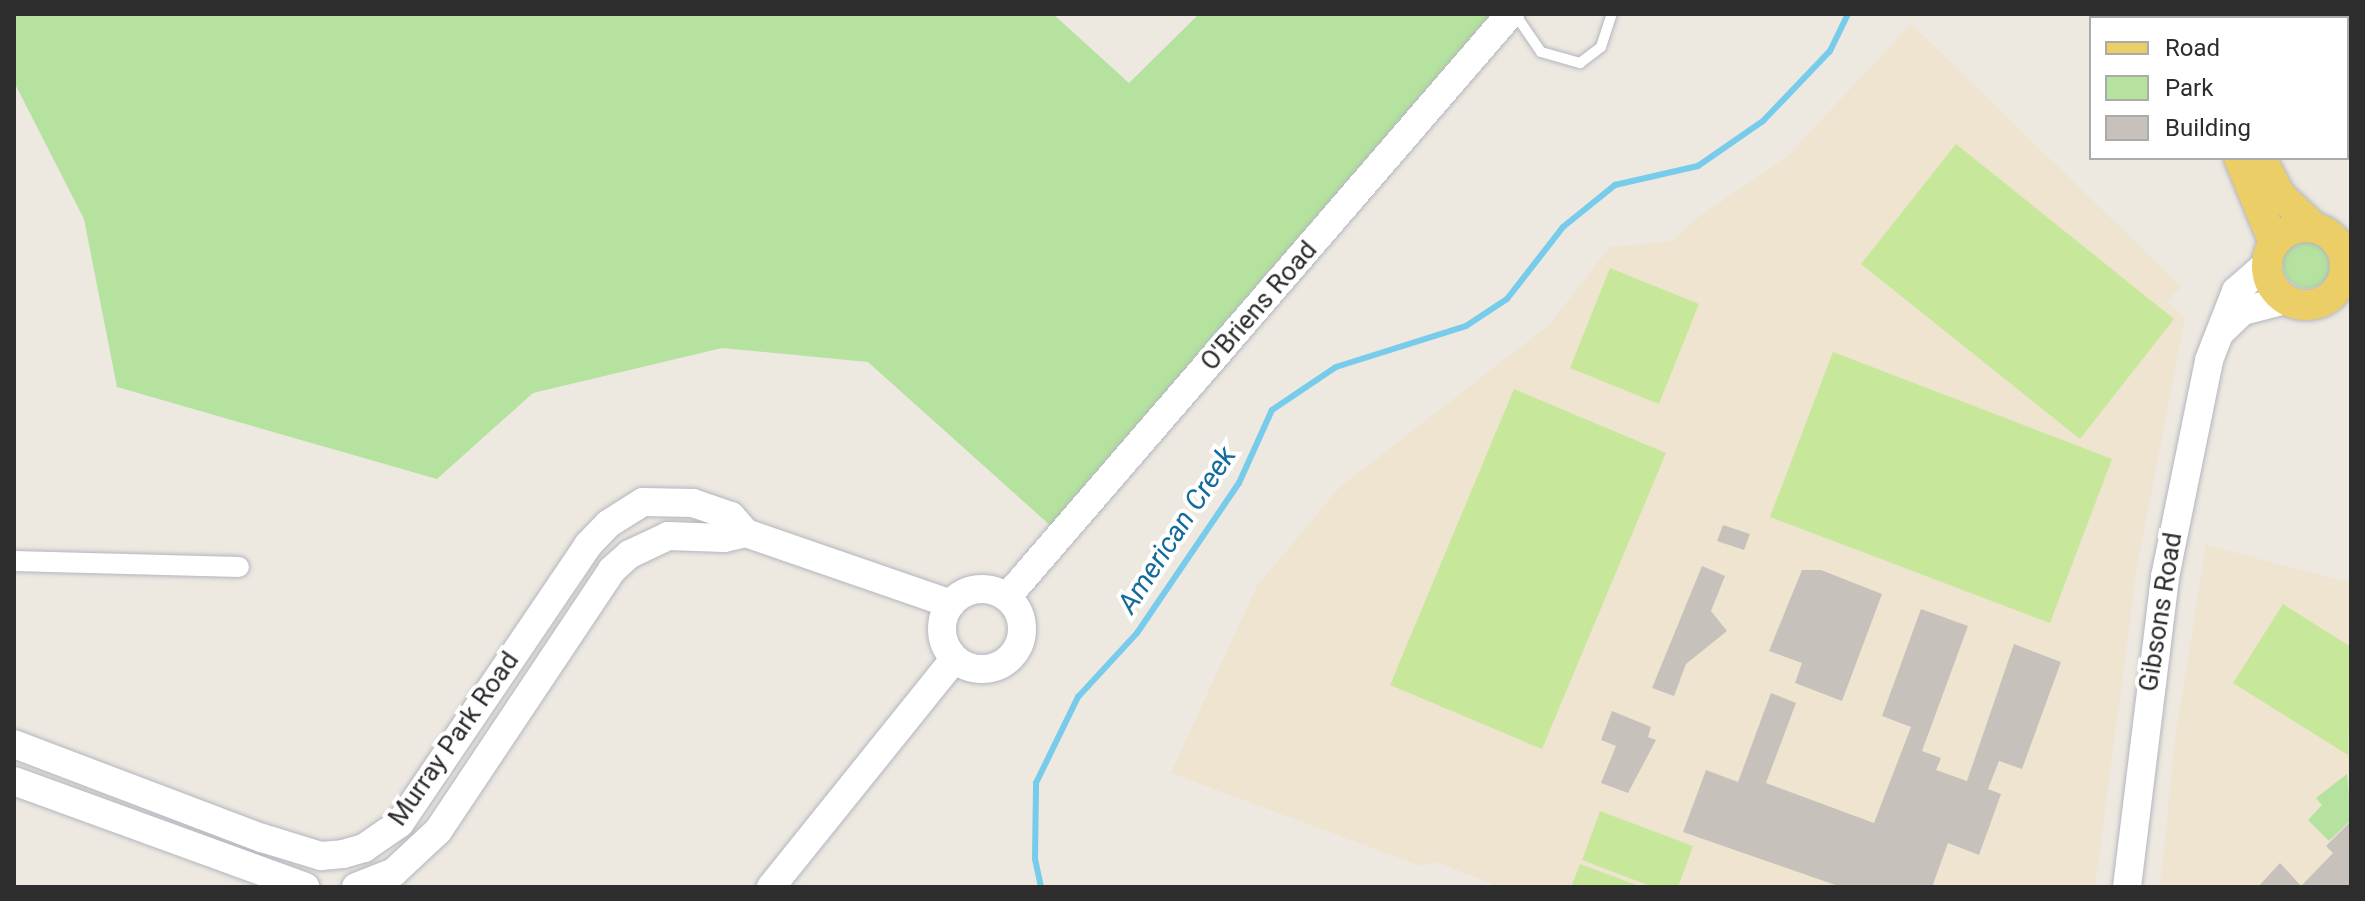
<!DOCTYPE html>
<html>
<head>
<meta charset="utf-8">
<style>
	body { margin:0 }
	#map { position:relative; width:2365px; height:901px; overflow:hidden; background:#ede8e0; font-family:Roboto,sans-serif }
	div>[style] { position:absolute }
	.education>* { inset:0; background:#eee4d0 }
	.green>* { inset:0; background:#b5e29e }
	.round { border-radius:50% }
	.pitch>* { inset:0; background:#c7e89b }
	.stream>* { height:6px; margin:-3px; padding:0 3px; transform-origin:3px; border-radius:3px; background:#77cbeb }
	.building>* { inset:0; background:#c6c2bb }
	.roads { filter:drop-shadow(0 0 2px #b3b6bf) drop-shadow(0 0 2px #b3b6bf) }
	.lane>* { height:10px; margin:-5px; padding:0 5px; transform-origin:5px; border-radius:5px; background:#fff }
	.street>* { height:20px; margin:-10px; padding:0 10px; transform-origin:10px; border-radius:10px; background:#fff }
	.secondary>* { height:28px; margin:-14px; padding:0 14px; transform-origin:14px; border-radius:14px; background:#fff }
	.secondary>.ring { margin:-14px; padding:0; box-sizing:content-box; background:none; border:28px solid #fff; border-radius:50% }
	.primary>* { height:30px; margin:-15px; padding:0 15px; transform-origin:15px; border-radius:15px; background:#ecce66 }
	.primary>.ring { margin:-15px; padding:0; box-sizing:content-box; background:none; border:30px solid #ecce66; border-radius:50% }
	span { translate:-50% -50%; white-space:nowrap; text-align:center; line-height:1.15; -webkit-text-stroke:8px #fff; paint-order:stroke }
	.street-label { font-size:26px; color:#2d2d2d }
	.water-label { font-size:28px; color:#126b9b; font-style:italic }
	.frame { position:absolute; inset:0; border:16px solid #2d2d2d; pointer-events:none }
	.legend { position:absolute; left:2089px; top:16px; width:260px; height:144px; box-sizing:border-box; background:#fff; border:2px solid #ababab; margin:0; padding:10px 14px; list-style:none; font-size:24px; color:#2d2d2d }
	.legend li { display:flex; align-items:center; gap:16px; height:40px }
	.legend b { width:40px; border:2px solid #ababab }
</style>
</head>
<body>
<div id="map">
	<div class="education">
		<div style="clip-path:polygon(1911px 24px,2181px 286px,2167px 302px,2185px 318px,2137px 567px,2095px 887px,1501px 887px,1436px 862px,1421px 866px,1171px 773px,1257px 586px,1339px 488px,1549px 325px,1610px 247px,1672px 241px,1694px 220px,1786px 158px)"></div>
		<div style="clip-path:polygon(2206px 545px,2351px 583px,2351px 887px,2160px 887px,2175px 740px)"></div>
	</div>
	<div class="green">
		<div style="clip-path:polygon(14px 14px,1053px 14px,1129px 83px,1199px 14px,1510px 14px,1062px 536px,868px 362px,722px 348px,533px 393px,437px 479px,117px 387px,84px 219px,14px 82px)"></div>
		<div class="round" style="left:2283px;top:240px;width:48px;height:48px"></div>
		<div style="clip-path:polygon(2347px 774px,2351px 820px,2329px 841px,2308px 820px,2322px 805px,2316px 798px)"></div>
	</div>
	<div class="pitch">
		<div style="clip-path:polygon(1956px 144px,2174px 319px,2080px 439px,1861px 264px)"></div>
		<div style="clip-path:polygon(1610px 268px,1699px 304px,1659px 404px,1570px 368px)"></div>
		<div style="clip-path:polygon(1833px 352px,2112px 459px,2050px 623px,1770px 517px)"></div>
		<div style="clip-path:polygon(1514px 389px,1666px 453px,1542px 749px,1390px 685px)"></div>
		<div style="clip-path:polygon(2283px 604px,2351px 647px,2348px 755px,2233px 683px)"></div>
		<div style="clip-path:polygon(1600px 811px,1693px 846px,1678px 887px,1653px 887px,1582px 860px)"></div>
		<div style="clip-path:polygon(1580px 864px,1642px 887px,1571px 887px)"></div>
	</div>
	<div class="stream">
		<div style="left:1041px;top:887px;width:29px;rotate:-102deg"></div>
		<div style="left:1035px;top:859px;width:76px;rotate:-89.2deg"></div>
		<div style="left:1036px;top:783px;width:96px;rotate:-64deg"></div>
		<div style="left:1078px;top:697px;width:87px;rotate:-47.3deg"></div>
		<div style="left:1137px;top:633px;width:181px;rotate:-55.8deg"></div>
		<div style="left:1239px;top:483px;width:80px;rotate:-65.7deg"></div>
		<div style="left:1272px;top:410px;width:77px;rotate:-33.9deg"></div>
		<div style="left:1336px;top:367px;width:136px;rotate:-17.5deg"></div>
		<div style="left:1466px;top:326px;width:49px;rotate:-33.4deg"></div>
		<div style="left:1507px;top:299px;width:91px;rotate:-52.1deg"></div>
		<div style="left:1563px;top:227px;width:67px;rotate:-38.9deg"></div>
		<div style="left:1615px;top:185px;width:85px;rotate:-12.9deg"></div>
		<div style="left:1698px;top:166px;width:79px;rotate:-34.7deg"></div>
		<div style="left:1763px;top:121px;width:97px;rotate:-46.3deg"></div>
		<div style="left:1830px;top:51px;width:41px;rotate:-64.1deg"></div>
	</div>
	<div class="building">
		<div style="clip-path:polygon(1723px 525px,1750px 534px,1744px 550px,1717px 541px)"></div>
		<div style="clip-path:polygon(1702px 566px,1725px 576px,1711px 611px,1727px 631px,1686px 664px,1674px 696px,1652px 688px)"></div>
		<div style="clip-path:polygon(1802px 570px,1821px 570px,1882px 594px,1842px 701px,1795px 683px,1802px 663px,1769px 651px)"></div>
		<div style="clip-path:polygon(1921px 609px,1968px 626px,1922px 751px,1941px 758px,1936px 770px,1967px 781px,2014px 644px,2061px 662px,2022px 769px,1999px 761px,1988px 789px,2001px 794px,1979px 855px,1948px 843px,1932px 887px,1841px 887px,1683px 832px,1706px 770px,1738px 782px,1771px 693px,1796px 703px,1766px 783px,1874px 823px,1911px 727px,1882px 716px)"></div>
		<div style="clip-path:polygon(1612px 711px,1651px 727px,1648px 737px,1656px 740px,1628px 793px,1601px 783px,1616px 746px,1601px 740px)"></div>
		<div style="clip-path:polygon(2351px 821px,2351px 887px,2258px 887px,2280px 863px,2301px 886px,2333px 853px,2326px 846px)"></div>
	</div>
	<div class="roads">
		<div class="lane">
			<div style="left:1515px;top:14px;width:46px;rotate:55.6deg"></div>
			<div style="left:1541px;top:52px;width:41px;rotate:15.8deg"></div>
			<div style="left:1580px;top:63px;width:26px;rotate:-37deg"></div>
			<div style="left:1601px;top:47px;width:35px;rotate:-72deg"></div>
		</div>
		<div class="street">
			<div style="left:14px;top:561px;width:225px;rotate:1.5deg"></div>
		</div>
		<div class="secondary">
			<div style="left:2223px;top:330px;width:28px;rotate:-44deg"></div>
			<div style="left:2243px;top:311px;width:43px;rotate:-14.7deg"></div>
			<div class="ring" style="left:942px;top:589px;width:52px;height:52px"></div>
			<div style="left:1007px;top:597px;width:770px;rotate:-49.21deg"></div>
			<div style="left:14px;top:744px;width:265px;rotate:20.8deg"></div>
			<div style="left:262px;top:838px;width:62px;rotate:17deg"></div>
			<div style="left:321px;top:856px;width:22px;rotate:-5deg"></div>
			<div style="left:343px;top:854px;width:22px;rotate:-16deg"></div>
			<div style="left:364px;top:848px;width:44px;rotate:-34.8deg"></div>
			<div style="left:400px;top:823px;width:336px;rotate:-55.9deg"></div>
			<div style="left:588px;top:545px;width:29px;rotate:-46deg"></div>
			<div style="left:608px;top:524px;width:41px;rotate:-32.2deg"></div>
			<div style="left:643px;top:502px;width:50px;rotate:1.1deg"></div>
			<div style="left:693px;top:503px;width:40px;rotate:18.9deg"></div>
			<div style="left:731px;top:516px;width:23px;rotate:49deg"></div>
			<div style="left:746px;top:533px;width:217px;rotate:19.1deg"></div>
			<div style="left:14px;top:781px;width:310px;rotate:20deg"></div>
			<div style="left:356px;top:887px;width:41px;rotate:-21.5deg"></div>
			<div style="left:394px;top:872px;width:60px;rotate:-43deg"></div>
			<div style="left:438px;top:831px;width:314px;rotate:-56.3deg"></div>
			<div style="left:612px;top:570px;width:24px;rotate:-42deg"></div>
			<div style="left:630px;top:554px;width:42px;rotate:-25.3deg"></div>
			<div style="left:668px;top:536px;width:56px;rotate:2deg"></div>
			<div style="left:724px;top:538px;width:23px;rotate:-13deg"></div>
			<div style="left:771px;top:887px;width:292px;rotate:-51.2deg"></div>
			<div style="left:2127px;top:887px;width:312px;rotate:-83deg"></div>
			<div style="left:2165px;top:577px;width:221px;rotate:-78.5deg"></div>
			<div style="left:2209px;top:360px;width:74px;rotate:-68.6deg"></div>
			<div style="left:2236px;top:291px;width:41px;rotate:-41.1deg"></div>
		</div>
		<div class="primary">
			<div style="left:2136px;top:14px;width:5px;rotate:53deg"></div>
			<div style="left:2165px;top:14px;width:5px;rotate:53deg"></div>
			<div style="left:2239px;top:158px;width:92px;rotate:67.6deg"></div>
			<div style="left:2261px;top:158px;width:42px;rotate:62.8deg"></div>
			<div style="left:2280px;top:195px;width:47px;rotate:43.3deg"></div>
			<div class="ring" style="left:2267px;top:227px;width:48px;height:48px"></div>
		</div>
	</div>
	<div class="street-label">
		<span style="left:1259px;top:306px;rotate:-49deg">O'Briens Road</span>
		<span style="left:2161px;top:612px;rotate:-81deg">Gibsons Road</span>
		<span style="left:454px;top:739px;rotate:-55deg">Murray Park Road</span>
	</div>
	<div class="water-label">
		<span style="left:1177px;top:530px;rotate:-57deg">American Creek</span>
	</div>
	<div class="frame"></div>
	<ul class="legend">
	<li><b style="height:10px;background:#ecce66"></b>Road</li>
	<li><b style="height:22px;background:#b5e29e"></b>Park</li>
	<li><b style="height:22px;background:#c6c2bb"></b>Building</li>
	</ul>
</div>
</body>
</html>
